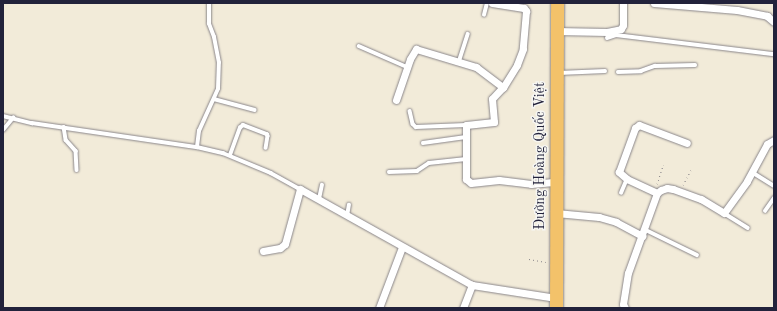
<!DOCTYPE html>
<html>
<head>
<meta charset="utf-8">
<style>
	body { margin:0 }
	#map { position:relative; width:777px; height:311px; overflow:hidden; background:#f2ebd9; font-family:"Old Standard TT",serif }
	div>[style] { position:absolute }
	.path>* { height:1px; margin-top:-0.5px; transform-origin:0; background:repeating-linear-gradient(90deg,#8a868a 0 1px,transparent 0 4px) }
	.roads { filter:drop-shadow(0 0 1px #8a868a) drop-shadow(0 0 1px #8a868a) }
	.lane>* { height:3.5px; margin:-1.75px; padding:0 1.75px; transform-origin:1.75px; border-radius:1.75px; background:#fff }
	.street>* { height:7px; margin:-3.5px; padding:0 3.5px; transform-origin:3.5px; border-radius:3.5px; background:#fff }
	.highway>* { height:13px; margin:-6.5px; padding:0 6.5px; transform-origin:6.5px; border-radius:6.5px; background:#f3c26a }
	span { translate:-50% -50%; white-space:nowrap; text-align:center; line-height:1.15; -webkit-text-stroke:3px #f6f6f2; paint-order:stroke }
	.street-label { font-size:14px; color:#22223b }
	.frame { position:absolute; inset:0; border:4px solid #22223b; pointer-events:none }
</style>
</head>
<body>
<div id="map">
	<div class="path">
		<div style="left:657px;top:184px;width:20px;rotate:-72deg"></div>
		<div style="left:683px;top:185px;width:17px;rotate:-62deg"></div>
		<div style="left:529px;top:259px;width:17px;rotate:10deg"></div>
	</div>
	<div class="roads">
		<div class="lane">
			<div style="left:484px;top:15px;width:12px;rotate:-76deg"></div>
			<div style="left:607px;top:38px;width:9px;rotate:-18deg"></div>
			<div style="left:616px;top:35px;width:159px;rotate:6.9deg"></div>
			<div style="left:359px;top:46px;width:52px;rotate:23.6deg"></div>
			<div style="left:459px;top:61px;width:28px;rotate:-72deg"></div>
			<div style="left:618px;top:72px;width:23px;rotate:-2deg"></div>
			<div style="left:641px;top:71px;width:15px;rotate:-20deg"></div>
			<div style="left:655px;top:66px;width:40px;rotate:-1.4deg"></div>
			<div style="left:559px;top:73px;width:46px;rotate:-2.5deg"></div>
			<div style="left:214px;top:99px;width:42px;rotate:15deg"></div>
			<div style="left:410px;top:111px;width:13px;rotate:77deg"></div>
			<div style="left:413px;top:124px;width:4px;rotate:45deg"></div>
			<div style="left:416px;top:127px;width:50px;rotate:-2.3deg"></div>
			<div style="left:3px;top:116px;width:30px;rotate:14deg"></div>
			<div style="left:32px;top:123px;width:167px;rotate:8.3deg"></div>
			<div style="left:197px;top:147px;width:27px;rotate:13deg"></div>
			<div style="left:223px;top:153px;width:52px;rotate:22.6deg"></div>
			<div style="left:271px;top:173px;width:33px;rotate:29deg"></div>
			<div style="left:64px;top:127px;width:13px;rotate:81deg"></div>
			<div style="left:66px;top:140px;width:15px;rotate:48deg"></div>
			<div style="left:76px;top:151px;width:19px;rotate:87deg"></div>
			<div style="left:3px;top:130px;width:16px;rotate:-50deg"></div>
			<div style="left:423px;top:143px;width:43px;rotate:-7.9deg"></div>
			<div style="left:197px;top:147px;width:16px;rotate:-83deg"></div>
			<div style="left:199px;top:131px;width:46px;rotate:-65.7deg"></div>
			<div style="left:218px;top:89px;width:26px;rotate:-88deg"></div>
			<div style="left:219px;top:63px;width:26px;rotate:-101deg"></div>
			<div style="left:214px;top:37px;width:14px;rotate:-111deg"></div>
			<div style="left:209px;top:24px;width:21px;rotate:-90deg"></div>
			<div style="left:230px;top:155px;width:29px;rotate:-70deg"></div>
			<div style="left:240px;top:128px;width:4px;rotate:-45deg"></div>
			<div style="left:243px;top:125px;width:26px;rotate:21deg"></div>
			<div style="left:267px;top:134px;width:2px;rotate:63deg"></div>
			<div style="left:268px;top:136px;width:12px;rotate:99deg"></div>
			<div style="left:389px;top:172px;width:28px;rotate:-2deg"></div>
			<div style="left:417px;top:171px;width:14px;rotate:-34deg"></div>
			<div style="left:429px;top:163px;width:37px;rotate:-6deg"></div>
			<div style="left:752px;top:172px;width:26px;rotate:32deg"></div>
			<div style="left:621px;top:193px;width:15px;rotate:-67deg"></div>
			<div style="left:319px;top:199px;width:14px;rotate:-78deg"></div>
			<div style="left:765px;top:211px;width:16px;rotate:-55deg"></div>
			<div style="left:724px;top:213px;width:28px;rotate:32deg"></div>
			<div style="left:347px;top:216px;width:11px;rotate:-80deg"></div>
			<div style="left:644px;top:229px;width:59px;rotate:26.1deg"></div>
		</div>
		<div class="street">
			<div style="left:492px;top:3px;width:32px;rotate:9deg"></div>
			<div style="left:524px;top:8px;width:4px;rotate:56deg"></div>
			<div style="left:526px;top:11px;width:38px;rotate:95deg"></div>
			<div style="left:523px;top:49px;width:17px;rotate:111deg"></div>
			<div style="left:517px;top:65px;width:26px;rotate:122deg"></div>
			<div style="left:503px;top:87px;width:16px;rotate:133deg"></div>
			<div style="left:492px;top:99px;width:23px;rotate:85deg"></div>
			<div style="left:494px;top:122px;width:28px;rotate:174deg"></div>
			<div style="left:466px;top:125px;width:54px;rotate:90deg"></div>
			<div style="left:466px;top:179px;width:6px;rotate:39deg"></div>
			<div style="left:471px;top:183px;width:28px;rotate:-6deg"></div>
			<div style="left:499px;top:180px;width:32px;rotate:7deg"></div>
			<div style="left:531px;top:184px;width:25px;rotate:-5deg"></div>
			<div style="left:654px;top:3px;width:83px;rotate:4.8deg"></div>
			<div style="left:737px;top:10px;width:31px;rotate:11deg"></div>
			<div style="left:767px;top:16px;width:9px;rotate:41deg"></div>
			<div style="left:556px;top:31px;width:51px;rotate:1.1deg"></div>
			<div style="left:607px;top:32px;width:14px;rotate:-12deg"></div>
			<div style="left:621px;top:29px;width:4px;rotate:-63deg"></div>
			<div style="left:623px;top:25px;width:22px;rotate:-90deg"></div>
			<div style="left:396px;top:100px;width:43px;rotate:-71.1deg"></div>
			<div style="left:410px;top:59px;width:12px;rotate:-59deg"></div>
			<div style="left:416px;top:49px;width:63px;rotate:16.7deg"></div>
			<div style="left:476px;top:67px;width:34px;rotate:37deg"></div>
			<div style="left:657px;top:193px;width:33px;rotate:-155deg"></div>
			<div style="left:627px;top:179px;width:11px;rotate:-139deg"></div>
			<div style="left:619px;top:172px;width:47px;rotate:-70deg"></div>
			<div style="left:635px;top:128px;width:5px;rotate:-37deg"></div>
			<div style="left:639px;top:125px;width:51px;rotate:20.6deg"></div>
			<div style="left:556px;top:213px;width:43px;rotate:5.3deg"></div>
			<div style="left:599px;top:217px;width:18px;rotate:16deg"></div>
			<div style="left:616px;top:222px;width:30px;rotate:28deg"></div>
			<div style="left:263px;top:251px;width:17px;rotate:-10deg"></div>
			<div style="left:280px;top:248px;width:6px;rotate:-39deg"></div>
			<div style="left:285px;top:244px;width:57px;rotate:-74.7deg"></div>
			<div style="left:300px;top:189px;width:197px;rotate:29.2deg"></div>
			<div style="left:472px;top:285px;width:85px;rotate:8.8deg"></div>
			<div style="left:379px;top:308px;width:65px;rotate:-69.3deg"></div>
			<div style="left:463px;top:308px;width:25px;rotate:-69deg"></div>
			<div style="left:625px;top:308px;width:4px;rotate:-117deg"></div>
			<div style="left:623px;top:304px;width:31px;rotate:-81deg"></div>
			<div style="left:628px;top:273px;width:85px;rotate:-70.1deg"></div>
			<div style="left:657px;top:193px;width:5px;rotate:-37deg"></div>
			<div style="left:661px;top:190px;width:6px;rotate:-18deg"></div>
			<div style="left:667px;top:188px;width:6px;rotate:9deg"></div>
			<div style="left:673px;top:189px;width:30px;rotate:20deg"></div>
			<div style="left:701px;top:199px;width:27px;rotate:31deg"></div>
			<div style="left:724px;top:213px;width:39px;rotate:-54deg"></div>
			<div style="left:747px;top:181px;width:42px;rotate:-61.6deg"></div>
			<div style="left:767px;top:144px;width:8px;rotate:-30deg"></div>
		</div>
		<div class="highway">
			<div style="left:556px;top:308px;width:305px;rotate:-89.8deg"></div>
		</div>
	</div>
	<div class="street-label">
		<span style="left:540px;top:156px;rotate:-90deg">Đường Hoàng Quốc Việt</span>
	</div>
	<div class="frame"></div>
</div>
</body>
</html>
